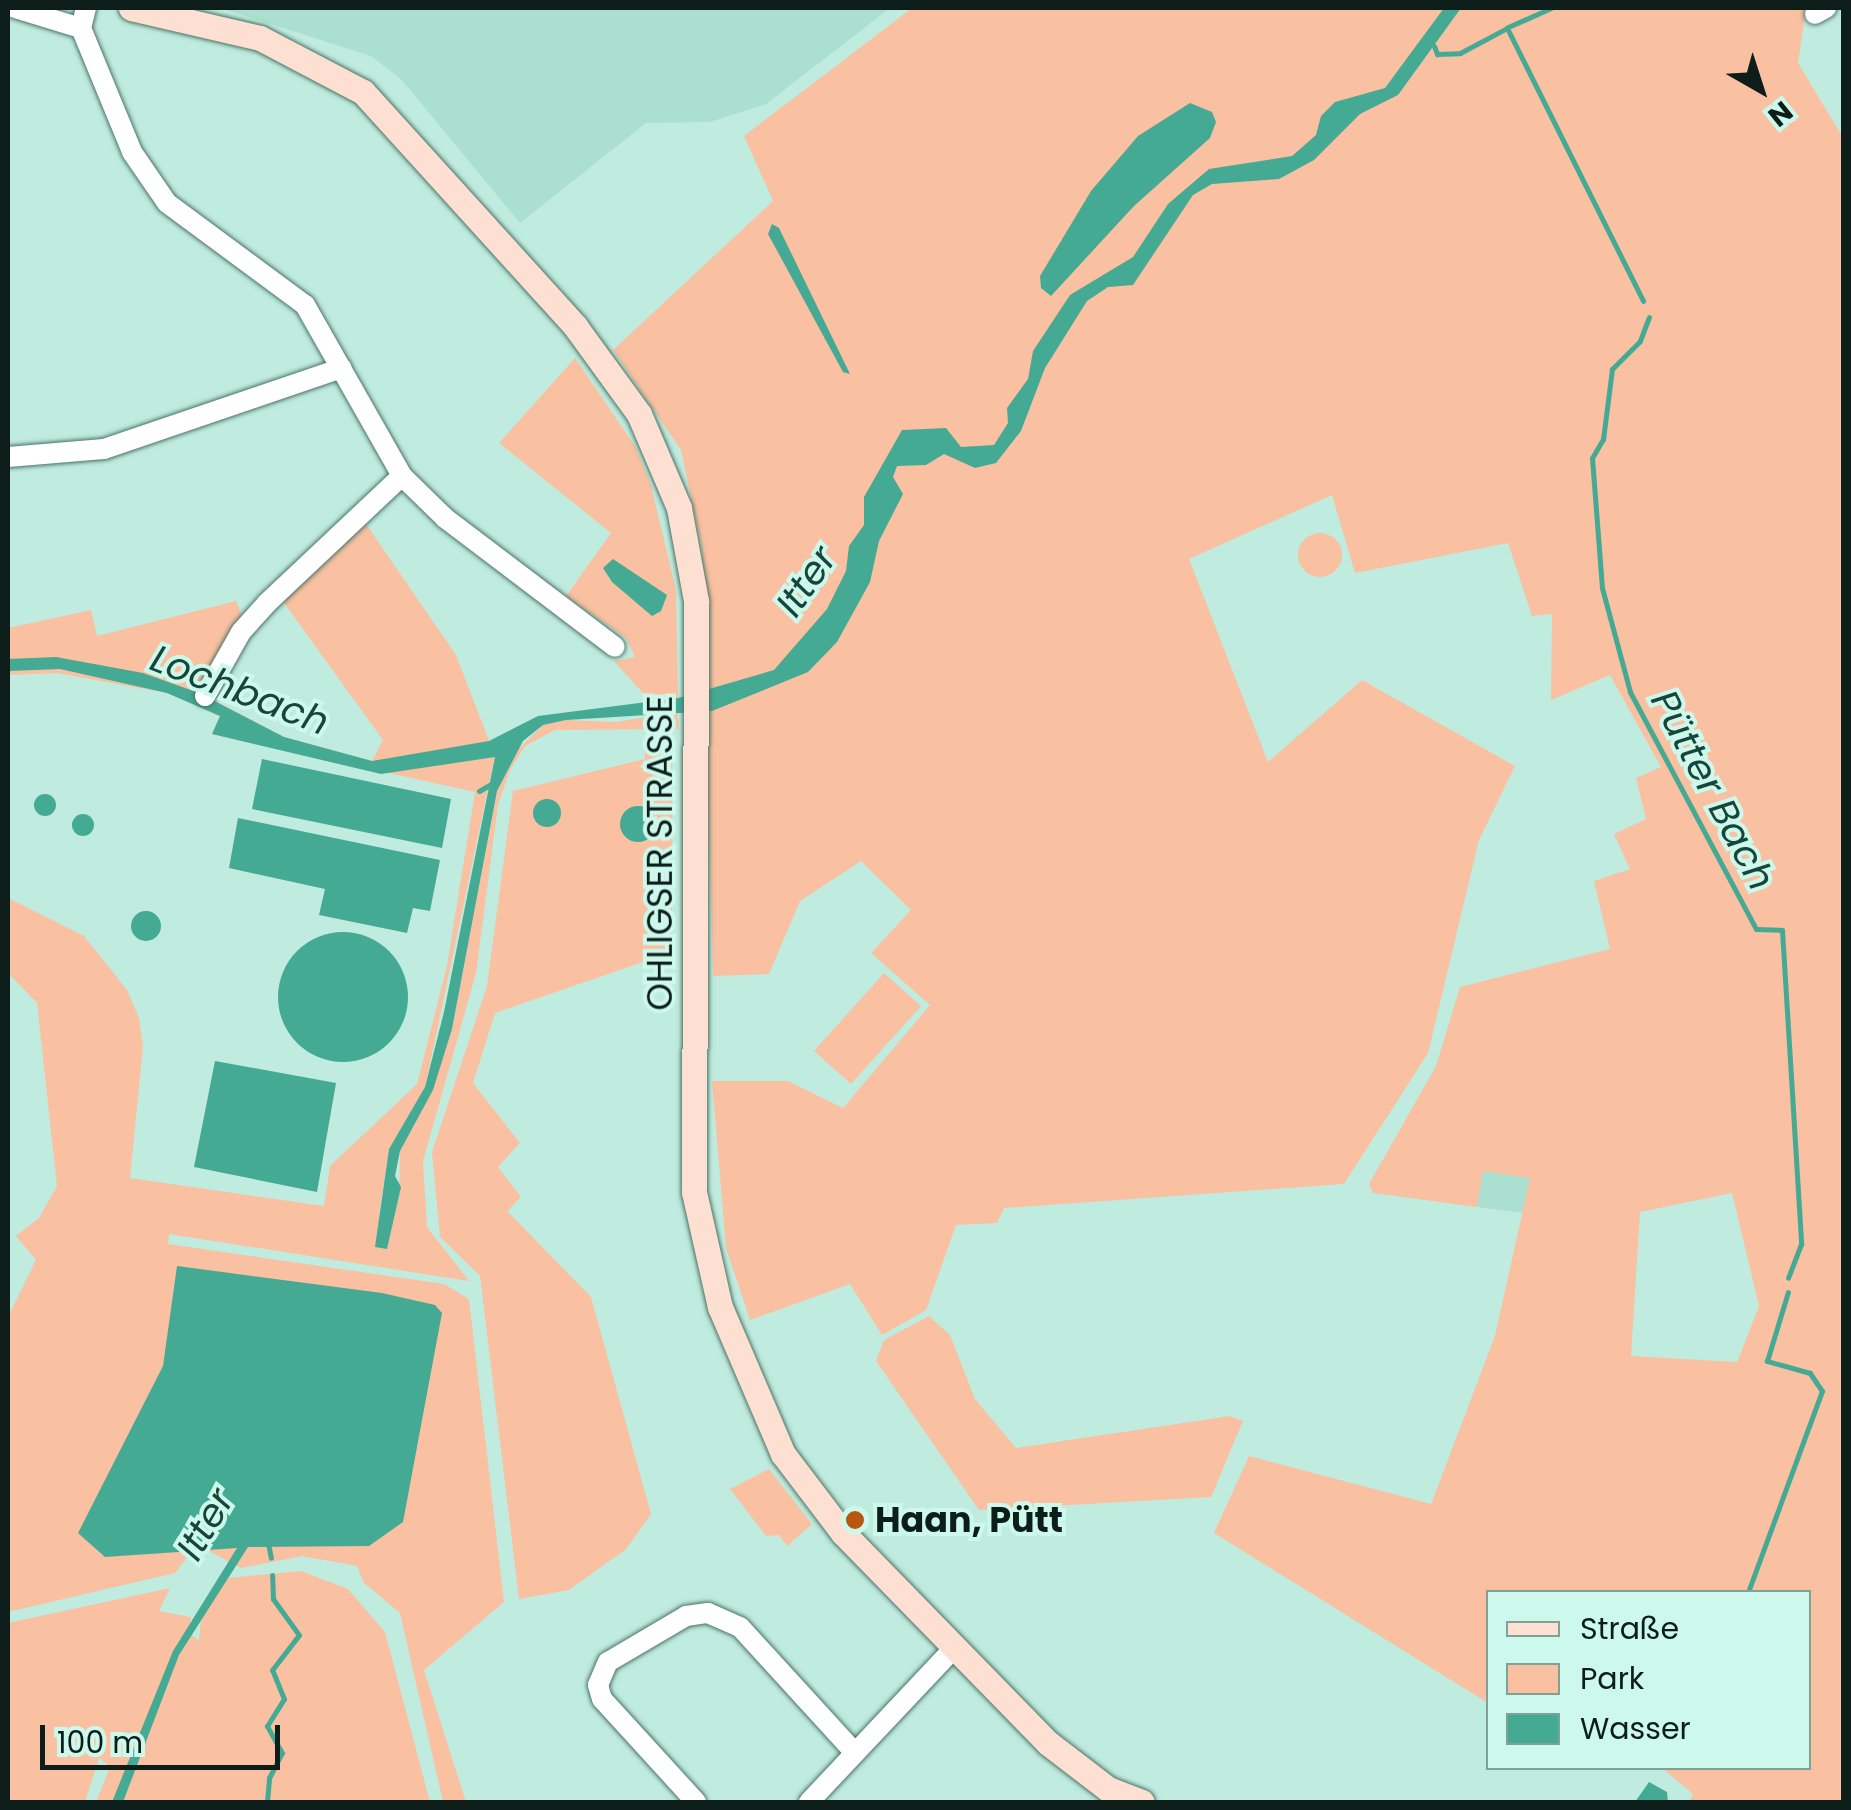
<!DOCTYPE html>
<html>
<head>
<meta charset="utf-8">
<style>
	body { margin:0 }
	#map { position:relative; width:1851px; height:1810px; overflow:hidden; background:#c0ecdf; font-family:Poppins,sans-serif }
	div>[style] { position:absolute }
	.built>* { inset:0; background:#abdfd0 }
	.green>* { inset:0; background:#f9c0a1 }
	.round { border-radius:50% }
	.water>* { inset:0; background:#44aa94 }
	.stream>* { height:5px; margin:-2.5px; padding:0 2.5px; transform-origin:2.5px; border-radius:2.5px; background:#44aa94 }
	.roads { filter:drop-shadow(0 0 2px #4b7469) drop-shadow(0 0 2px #4b7469) }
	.minor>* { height:20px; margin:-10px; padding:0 10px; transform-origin:10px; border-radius:10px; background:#fff }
	.major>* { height:25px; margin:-12.5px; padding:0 12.5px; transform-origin:12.5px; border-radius:12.5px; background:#fde0d1 }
	.dots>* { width:28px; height:28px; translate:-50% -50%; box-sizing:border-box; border:5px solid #cdf9ec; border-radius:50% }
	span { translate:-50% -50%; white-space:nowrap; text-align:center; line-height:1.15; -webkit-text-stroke:8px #cdf9ec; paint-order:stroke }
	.street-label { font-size:35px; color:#0d1d19 }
	.poi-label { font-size:35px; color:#0d1d19; font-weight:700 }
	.left { translate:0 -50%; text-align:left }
	.water-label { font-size:38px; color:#18453a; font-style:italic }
	.frame { position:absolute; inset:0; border:10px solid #0d1d19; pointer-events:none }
	.legend { position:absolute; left:1486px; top:1590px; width:325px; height:180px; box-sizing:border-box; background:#cdf9ec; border:2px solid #80a198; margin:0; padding:12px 18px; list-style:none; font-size:30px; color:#0d1d19 }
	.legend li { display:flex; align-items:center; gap:20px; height:50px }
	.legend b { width:50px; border:2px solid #80a198 }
	.north { position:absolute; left:1711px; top:40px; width:100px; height:100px; -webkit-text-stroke:8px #cdf9ec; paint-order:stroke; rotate:141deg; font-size:28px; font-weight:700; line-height:40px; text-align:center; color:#0d1d19 }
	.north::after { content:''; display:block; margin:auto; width:35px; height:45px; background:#0d1d19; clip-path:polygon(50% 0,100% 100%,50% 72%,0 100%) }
	.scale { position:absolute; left:40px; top:1725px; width:240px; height:45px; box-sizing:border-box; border:5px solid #0d1d19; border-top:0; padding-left:12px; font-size:30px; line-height:35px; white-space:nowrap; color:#0d1d19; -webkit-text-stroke:8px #cdf9ec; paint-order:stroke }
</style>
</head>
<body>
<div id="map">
	<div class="built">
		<div style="clip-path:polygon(220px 8px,890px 8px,766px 104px,710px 122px,646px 123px,520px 223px,401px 79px,371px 56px)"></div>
		<div style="clip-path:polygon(1483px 1170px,1530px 1177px,1525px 1213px,1477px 1207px)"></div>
	</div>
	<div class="green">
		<div style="clip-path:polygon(evenodd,912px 8px,1806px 8px,1798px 63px,1844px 139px,1843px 1802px,1689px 1802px,1693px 1794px,1662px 1768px,1808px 1768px,1808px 1592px,1488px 1592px,1488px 1703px,1214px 1533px,1249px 1456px,1431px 1504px,1495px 1336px,1530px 1178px,1483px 1171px,1477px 1207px,1373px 1193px,1369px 1184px,1436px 1066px,1460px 987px,1610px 949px,1594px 881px,1630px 869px,1614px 834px,1646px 819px,1636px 778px,1661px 767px,1610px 675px,1551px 700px,1552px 614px,1532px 616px,1508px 543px,1355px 573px,1332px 495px,1189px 559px,1268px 762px,1362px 680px,1515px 766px,1479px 840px,1428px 1053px,1344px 1184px,1004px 1208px,997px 1223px,956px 1225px,926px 1310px,882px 1335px,850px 1284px,750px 1320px,726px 1248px,712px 1081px,788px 1081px,843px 1108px,930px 1005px,871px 953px,911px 910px,861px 861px,800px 901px,769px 974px,713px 976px,702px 550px,681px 450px,613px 350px,773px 201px,744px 136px,912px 8px,1732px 1193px,1759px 1306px,1737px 1362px,1631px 1356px,1640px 1212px,1732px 1193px)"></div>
		<div style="clip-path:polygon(575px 358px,635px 446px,651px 485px,676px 590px,678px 698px,651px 702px,614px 661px,635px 657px,626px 638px,566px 596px,611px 533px,499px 443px)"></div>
		<div style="clip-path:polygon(364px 521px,456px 655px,495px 756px,425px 1087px,389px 1149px,379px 1214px,391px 1216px,399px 1198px,400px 1151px,452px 1029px,497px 791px,512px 755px,543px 725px,566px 720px,616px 722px,677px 712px,679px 729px,555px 730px,525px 746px,510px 770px,498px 805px,476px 973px,423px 1161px,427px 1227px,469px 1281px,169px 1234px,168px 1244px,444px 1284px,469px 1299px,504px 1602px,424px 1670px,466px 1802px,443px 1802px,400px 1613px,364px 1583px,357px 1566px,302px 1556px,241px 1568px,207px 1550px,188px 1556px,175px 1573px,8px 1612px,8px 1317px,36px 1260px,16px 1236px,39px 1218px,57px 1186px,37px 1003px,8px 973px,8px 898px,84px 936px,127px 990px,139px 1018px,143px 1046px,130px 1178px,324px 1206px,330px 1166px,417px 1084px,447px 966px,475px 792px,212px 734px,220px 717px,206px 710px,212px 699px,284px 737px,372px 761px,383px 740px,282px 600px)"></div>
		<div class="round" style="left:1298px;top:533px;width:44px;height:44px"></div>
		<div style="clip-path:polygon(236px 601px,242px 616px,193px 704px,167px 693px,57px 673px,8px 675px,8px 628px,91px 610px,97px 636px)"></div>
		<div style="clip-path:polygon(672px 746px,672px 952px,495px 1013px,473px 1083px,520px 1143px,498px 1167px,521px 1197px,507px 1211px,591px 1297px,651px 1514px,626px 1549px,569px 1590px,519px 1599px,480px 1276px,440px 1237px,432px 1152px,487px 986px,513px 791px,645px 759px,644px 747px)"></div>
		<div style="clip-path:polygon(884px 973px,921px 1006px,851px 1084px,814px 1051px)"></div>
		<div style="clip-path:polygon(929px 1316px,950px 1335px,975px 1399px,1016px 1448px,1230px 1416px,1243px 1421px,1211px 1497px,979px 1510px,876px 1361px,884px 1340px)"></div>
		<div style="clip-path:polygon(769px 1469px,812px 1524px,787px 1546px,779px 1535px,766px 1536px,730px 1489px)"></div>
		<div style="clip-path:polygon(301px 1571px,348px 1589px,385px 1632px,430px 1802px,96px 1802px,110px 1767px,99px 1758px,85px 1802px,8px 1802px,8px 1623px,170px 1588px,159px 1611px,191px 1617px,189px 1633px,199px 1641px,201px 1618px,227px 1578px)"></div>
	</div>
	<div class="water">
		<div style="clip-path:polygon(1444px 8px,1461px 8px,1398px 95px,1360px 114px,1314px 160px,1279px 179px,1212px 184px,1193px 195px,1133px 285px,1108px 287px,1087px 301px,1045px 368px,1021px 431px,996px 463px,975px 468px,944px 454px,926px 465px,897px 466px,893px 477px,903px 494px,879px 541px,870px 582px,837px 642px,808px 672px,712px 711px,566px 720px,543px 725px,523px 741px,497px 791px,452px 1029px,433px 1090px,400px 1151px,395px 1176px,401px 1187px,387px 1249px,375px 1247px,389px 1149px,425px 1087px,444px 1012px,495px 757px,381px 774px,212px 734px,220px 716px,167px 693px,60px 669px,8px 671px,8px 659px,56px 657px,143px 673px,199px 693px,284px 737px,372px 761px,489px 741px,538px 716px,678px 698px,774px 670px,827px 609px,846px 571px,849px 546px,864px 525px,864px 497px,902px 430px,946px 428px,961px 447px,994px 445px,1008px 423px,1007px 408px,1028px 379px,1033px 351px,1070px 295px,1133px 257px,1168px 204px,1209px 169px,1292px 156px,1316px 135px,1321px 116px,1335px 102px,1385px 88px)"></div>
		<div style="clip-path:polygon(1190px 103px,1212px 112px,1216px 122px,1210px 138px,1134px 206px,1051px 296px,1041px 288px,1040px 276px,1091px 191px,1138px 136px)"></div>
		<div style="clip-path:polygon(772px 224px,779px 228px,850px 374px,843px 372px,768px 234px)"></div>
		<div style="clip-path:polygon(613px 559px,667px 595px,661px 611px,652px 616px,612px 582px,603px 568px)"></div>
		<div style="clip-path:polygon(262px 759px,451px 799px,442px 848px,252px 809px)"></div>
		<div class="round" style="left:34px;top:794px;width:22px;height:22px"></div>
		<div class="round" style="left:533px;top:799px;width:28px;height:28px"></div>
		<div class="round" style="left:620px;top:806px;width:36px;height:36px"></div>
		<div class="round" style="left:72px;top:814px;width:22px;height:22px"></div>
		<div style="clip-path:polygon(238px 818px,440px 860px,430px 911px,413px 908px,407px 933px,319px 915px,325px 889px,229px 868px)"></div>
		<div class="round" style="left:131px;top:911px;width:30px;height:30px"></div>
		<div class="round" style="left:278px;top:932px;width:130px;height:130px"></div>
		<div style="clip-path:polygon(215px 1061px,336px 1083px,317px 1192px,194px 1167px)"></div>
		<div style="clip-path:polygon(177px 1266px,382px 1293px,435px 1305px,442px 1313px,403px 1522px,369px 1546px,248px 1547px,179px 1655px,123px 1802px,112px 1802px,173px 1651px,237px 1548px,105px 1557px,78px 1533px,163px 1366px)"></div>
		<div style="clip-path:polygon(1649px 1782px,1667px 1792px,1668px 1802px,1635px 1802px)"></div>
	</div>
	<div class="stream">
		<div style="left:1508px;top:27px;width:47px;rotate:-23.8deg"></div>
		<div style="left:1434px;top:46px;width:9px;rotate:69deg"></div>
		<div style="left:1437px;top:54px;width:23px;rotate:-2deg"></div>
		<div style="left:1460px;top:53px;width:53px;rotate:-28deg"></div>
		<div style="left:1507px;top:28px;width:305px;rotate:63.5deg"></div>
		<div style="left:1649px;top:317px;width:26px;rotate:111deg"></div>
		<div style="left:1640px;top:341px;width:40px;rotate:135deg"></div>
		<div style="left:1612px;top:369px;width:71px;rotate:97.3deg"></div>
		<div style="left:1603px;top:439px;width:22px;rotate:120deg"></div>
		<div style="left:1592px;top:458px;width:130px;rotate:85.6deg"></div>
		<div style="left:1602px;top:588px;width:108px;rotate:74.9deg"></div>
		<div style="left:1630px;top:692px;width:268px;rotate:62deg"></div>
		<div style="left:1756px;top:929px;width:26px;rotate:2deg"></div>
		<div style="left:1782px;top:930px;width:315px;rotate:86.5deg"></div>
		<div style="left:1801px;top:1244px;width:36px;rotate:111deg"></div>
		<div style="left:479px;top:791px;width:16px;rotate:-30deg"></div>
		<div style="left:268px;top:1543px;width:15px;rotate:79deg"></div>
		<div style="left:1748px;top:1592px;width:214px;rotate:-69.8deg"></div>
		<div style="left:1822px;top:1391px;width:22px;rotate:-124deg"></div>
		<div style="left:1810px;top:1373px;width:45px;rotate:-164.4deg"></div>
		<div style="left:1767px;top:1361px;width:72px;rotate:-73.1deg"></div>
		<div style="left:267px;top:1802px;width:24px;rotate:-85deg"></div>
		<div style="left:269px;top:1778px;width:28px;rotate:-63deg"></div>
		<div style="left:282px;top:1753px;width:31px;rotate:-119deg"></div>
		<div style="left:267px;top:1726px;width:32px;rotate:-58deg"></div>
		<div style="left:284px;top:1699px;width:31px;rotate:-112deg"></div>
		<div style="left:272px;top:1670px;width:44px;rotate:-52.4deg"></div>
		<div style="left:299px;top:1635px;width:44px;rotate:-125.8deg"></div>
		<div style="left:273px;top:1599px;width:24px;rotate:-92deg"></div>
	</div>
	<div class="roads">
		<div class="minor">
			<div style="left:15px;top:8px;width:69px;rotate:16.9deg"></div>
			<div style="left:86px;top:8px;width:21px;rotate:104deg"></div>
			<div style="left:81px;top:28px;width:134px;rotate:67.6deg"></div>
			<div style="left:132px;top:152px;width:62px;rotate:55.5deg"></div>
			<div style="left:167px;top:203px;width:172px;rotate:36.5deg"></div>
			<div style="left:305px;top:305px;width:197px;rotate:60.4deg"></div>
			<div style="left:402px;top:476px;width:60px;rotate:44.3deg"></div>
			<div style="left:445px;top:518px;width:213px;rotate:37.2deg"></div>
			<div style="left:1815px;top:14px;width:13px;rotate:-29deg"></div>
			<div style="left:8px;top:457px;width:96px;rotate:-4.8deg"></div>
			<div style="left:104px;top:449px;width:251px;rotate:-18.8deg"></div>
			<div style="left:205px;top:696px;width:73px;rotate:-60.6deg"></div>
			<div style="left:241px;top:632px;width:39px;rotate:-48deg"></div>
			<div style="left:267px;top:603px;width:185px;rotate:-43.3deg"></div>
			<div style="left:696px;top:1802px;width:139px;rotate:-132.4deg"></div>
			<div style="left:602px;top:1699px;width:15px;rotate:-106deg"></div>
			<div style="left:598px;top:1685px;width:25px;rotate:-67deg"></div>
			<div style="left:608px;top:1662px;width:91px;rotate:-30.5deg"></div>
			<div style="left:686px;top:1616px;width:22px;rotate:-8deg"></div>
			<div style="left:708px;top:1613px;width:35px;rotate:24deg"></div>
			<div style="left:740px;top:1627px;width:169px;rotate:47.6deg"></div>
			<div style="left:809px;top:1802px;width:210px;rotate:-46.7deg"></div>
		</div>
		<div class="major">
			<div style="left:131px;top:8px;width:132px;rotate:13.1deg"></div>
			<div style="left:260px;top:38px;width:116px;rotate:27.7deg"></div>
			<div style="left:363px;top:92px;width:316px;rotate:47.8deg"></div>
			<div style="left:575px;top:326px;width:109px;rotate:54deg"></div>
			<div style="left:639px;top:414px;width:102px;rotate:66.9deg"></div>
			<div style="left:679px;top:508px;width:95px;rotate:79.6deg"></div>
			<div style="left:696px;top:601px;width:591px;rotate:90.19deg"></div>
			<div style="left:694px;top:1192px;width:118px;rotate:77.3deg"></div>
			<div style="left:720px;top:1307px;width:160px;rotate:66.8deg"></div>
			<div style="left:783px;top:1454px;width:99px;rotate:52.8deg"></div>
			<div style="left:843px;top:1533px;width:293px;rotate:45.7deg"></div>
			<div style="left:1048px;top:1743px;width:76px;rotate:37.5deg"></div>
			<div style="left:1108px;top:1789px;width:36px;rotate:21deg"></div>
		</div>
	</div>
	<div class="dots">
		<div style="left:855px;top:1520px;background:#b7580e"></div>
	</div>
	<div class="street-label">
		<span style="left:660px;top:853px;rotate:-90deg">OHLIGSER STRASSE</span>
	</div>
	<div class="poi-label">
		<span class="left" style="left:875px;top:1520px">Haan, Pütt</span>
	</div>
	<div class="water-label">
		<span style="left:806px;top:581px;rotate:-56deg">Itter</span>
		<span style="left:240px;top:690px;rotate:21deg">Lochbach</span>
		<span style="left:1713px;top:790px;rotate:62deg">Pütter Bach</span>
		<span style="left:205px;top:1524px;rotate:-60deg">Itter</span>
	</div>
	<div class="frame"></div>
	<ul class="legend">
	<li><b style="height:12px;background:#fde0d1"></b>Straße</li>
	<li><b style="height:28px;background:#f9c0a1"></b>Park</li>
	<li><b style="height:28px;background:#44aa94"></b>Wasser</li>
	</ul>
	<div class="north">N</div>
	<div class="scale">100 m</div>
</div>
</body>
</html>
